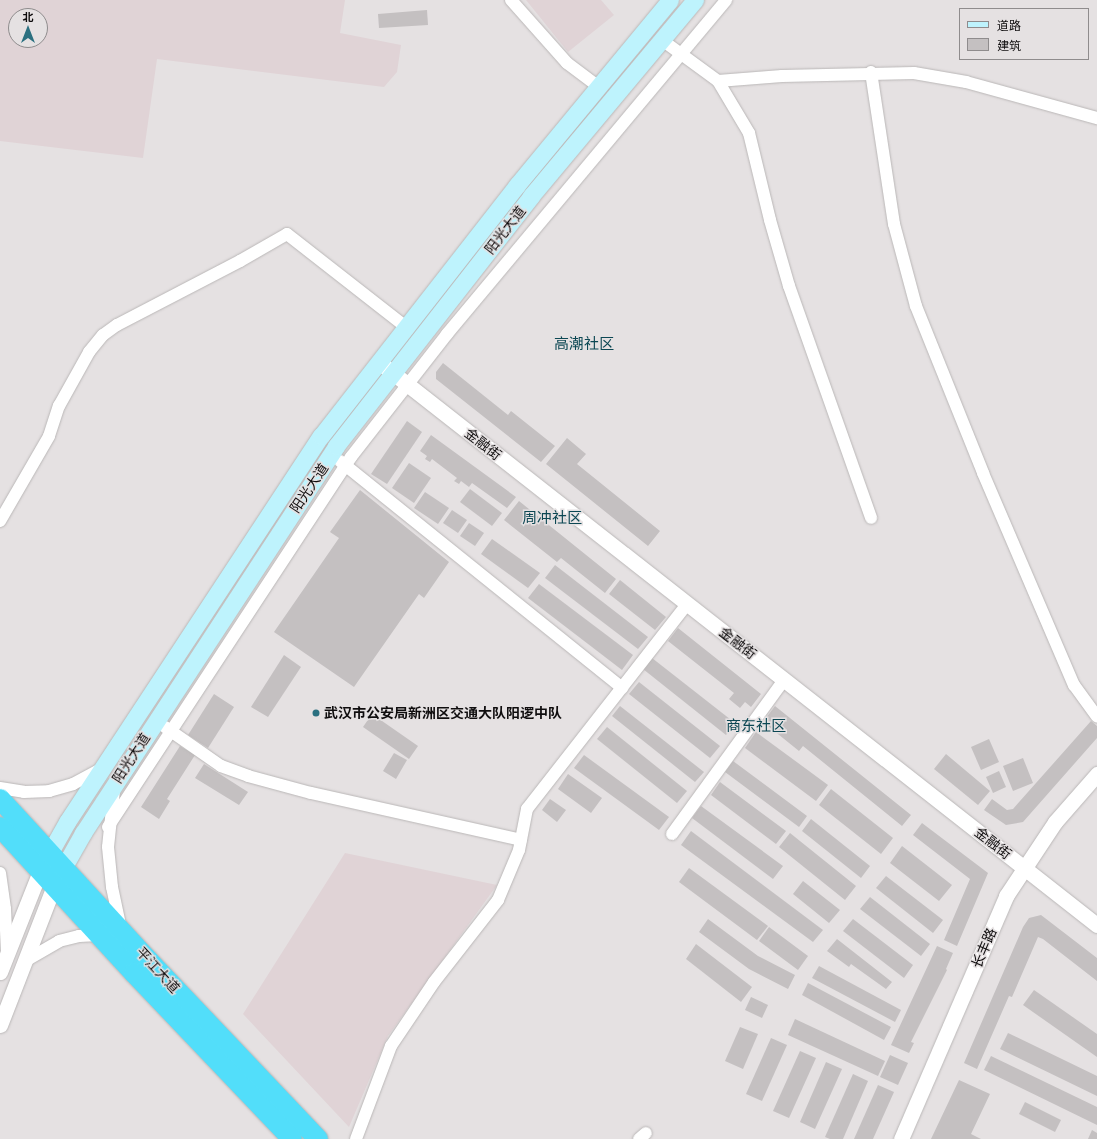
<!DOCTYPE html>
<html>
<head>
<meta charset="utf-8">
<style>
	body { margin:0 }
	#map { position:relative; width:1097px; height:1139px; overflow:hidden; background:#e5e1e2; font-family:"PT Serif","Noto Sans SC",serif }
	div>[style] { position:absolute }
	.built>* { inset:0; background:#e0d3d6 }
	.building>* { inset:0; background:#c4c0c1 }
	.roads { filter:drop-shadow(0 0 1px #bab7b7) drop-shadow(0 0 1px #bab7b7) }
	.minor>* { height:12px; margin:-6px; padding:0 6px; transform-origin:6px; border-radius:6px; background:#fff }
	.tertiary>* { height:15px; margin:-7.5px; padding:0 7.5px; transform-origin:7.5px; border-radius:7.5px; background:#fff }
	.secondary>* { height:17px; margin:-8.5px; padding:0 8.5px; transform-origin:8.5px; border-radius:8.5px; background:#bef3fd }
	.trunk>* { height:20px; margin:-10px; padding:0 10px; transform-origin:10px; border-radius:10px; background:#52defa }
	.dots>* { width:11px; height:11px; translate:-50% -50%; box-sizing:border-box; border:2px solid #e5e1e2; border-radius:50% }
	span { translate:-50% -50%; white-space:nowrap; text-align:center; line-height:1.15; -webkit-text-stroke:3px #e5e1e2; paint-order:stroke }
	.street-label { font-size:14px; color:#0f0d0e }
	.poi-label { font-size:14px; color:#0f0d0e; font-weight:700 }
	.left { translate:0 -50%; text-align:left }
	.neighbourhood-label { font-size:15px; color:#0c4753 }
	.legend { position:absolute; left:959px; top:8px; width:130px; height:52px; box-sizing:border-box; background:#e5e1e2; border:1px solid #8f8c8d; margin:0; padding:5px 7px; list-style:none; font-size:12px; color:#0f0d0e }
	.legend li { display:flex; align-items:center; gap:8px; height:20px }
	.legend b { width:20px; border:1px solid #8f8c8d }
	.north { position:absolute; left:8px; top:8px; width:40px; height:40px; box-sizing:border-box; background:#e5e1e2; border:1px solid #8f8c8d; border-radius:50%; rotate:0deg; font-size:11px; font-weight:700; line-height:16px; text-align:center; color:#0f0d0e }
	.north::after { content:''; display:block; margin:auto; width:14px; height:18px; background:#2b7080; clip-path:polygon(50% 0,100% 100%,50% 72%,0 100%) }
</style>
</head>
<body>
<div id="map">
	<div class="built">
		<div style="clip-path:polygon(evenodd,0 0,345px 0,340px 33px,401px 45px,397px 72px,384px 87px,157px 59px,143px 158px,0 141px,0 0,16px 16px,40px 16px,40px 40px,16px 40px,16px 16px)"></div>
		<div style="clip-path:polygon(526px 0,601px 0,614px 15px,568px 52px)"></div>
		<div style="clip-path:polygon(345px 853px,497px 885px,388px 1036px,349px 1127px,243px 1014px)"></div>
	</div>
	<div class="building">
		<div style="clip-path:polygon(427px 10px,428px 25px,379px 28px,378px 14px)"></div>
		<div style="clip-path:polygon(443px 363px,508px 415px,511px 411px,555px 446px,541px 462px,436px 379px,436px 372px)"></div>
		<div style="clip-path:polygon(407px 421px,422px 432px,387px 484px,371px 474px)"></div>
		<div style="clip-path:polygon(431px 435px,516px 497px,507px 508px,472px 483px,469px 487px,461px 481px,459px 484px,454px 481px,457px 478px,432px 459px,430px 462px,425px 459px,427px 456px,420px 451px)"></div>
		<div style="clip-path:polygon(567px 438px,586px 454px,577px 464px,660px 531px,648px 546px,546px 464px)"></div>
		<div style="clip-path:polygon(409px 463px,431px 478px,414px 503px,392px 488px)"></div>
		<div style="clip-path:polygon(470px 489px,502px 513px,492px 526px,460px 502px)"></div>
		<div style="clip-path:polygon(360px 490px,449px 562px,424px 598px,419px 594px,354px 687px,274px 632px,339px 538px,330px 532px)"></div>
		<div style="clip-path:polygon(425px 492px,449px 508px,438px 524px,414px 508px)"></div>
		<div style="clip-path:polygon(519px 501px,616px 579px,605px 593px,561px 558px,557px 562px,504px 520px)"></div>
		<div style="clip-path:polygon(452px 510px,467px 520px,458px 533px,443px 523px)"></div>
		<div style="clip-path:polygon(469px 523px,484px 533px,475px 546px,460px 536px)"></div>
		<div style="clip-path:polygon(492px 539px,540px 573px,528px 588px,481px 554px)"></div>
		<div style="clip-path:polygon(555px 565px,648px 637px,638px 649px,545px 578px)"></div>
		<div style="clip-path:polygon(620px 580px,666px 617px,655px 630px,609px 594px)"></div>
		<div style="clip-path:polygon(539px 584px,633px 655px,622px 670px,528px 598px)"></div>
		<div style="clip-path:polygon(678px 628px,761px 694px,751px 707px,745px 702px,740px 708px,729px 699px,734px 693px,668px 641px)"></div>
		<div style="clip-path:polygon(284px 655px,301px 667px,268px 717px,251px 707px)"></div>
		<div style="clip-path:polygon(652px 658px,735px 723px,726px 735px,643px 669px)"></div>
		<div style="clip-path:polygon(639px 682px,720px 746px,710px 758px,629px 694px)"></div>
		<div style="clip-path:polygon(214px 694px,234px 707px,208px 748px,188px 735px)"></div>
		<div style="clip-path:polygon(620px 706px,704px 772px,695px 782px,612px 716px)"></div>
		<div style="clip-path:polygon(775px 706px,911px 815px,902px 826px,803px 746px,799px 751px,763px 722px)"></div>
		<div style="clip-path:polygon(372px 714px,418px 746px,409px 759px,363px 727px)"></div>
		<div style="clip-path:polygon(1091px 721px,1097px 726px,1097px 738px,1023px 822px,1006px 825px,984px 810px,992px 799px,1007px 810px,1013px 809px)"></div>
		<div style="clip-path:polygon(607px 727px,687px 791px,677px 803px,597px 739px)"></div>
		<div style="clip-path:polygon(756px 732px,828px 785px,816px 801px,745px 748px)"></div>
		<div style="clip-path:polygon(989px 739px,999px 762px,981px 770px,971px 747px)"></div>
		<div style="clip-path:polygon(180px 746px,195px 755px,167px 799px,170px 801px,159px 819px,141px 807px)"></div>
		<div style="clip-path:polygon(394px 753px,407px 760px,396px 779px,383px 771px)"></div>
		<div style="clip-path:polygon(946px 754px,990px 791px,978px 805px,934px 769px)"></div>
		<div style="clip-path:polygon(584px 755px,669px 817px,659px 830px,574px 768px)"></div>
		<div style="clip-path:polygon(1023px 758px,1033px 783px,1013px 791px,1003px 766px)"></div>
		<div style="clip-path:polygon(733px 761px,807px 816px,799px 827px,725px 772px)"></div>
		<div style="clip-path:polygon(204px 764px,248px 792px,239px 805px,195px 778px)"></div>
		<div style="clip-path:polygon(999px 771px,1006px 787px,993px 793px,986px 777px)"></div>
		<div style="clip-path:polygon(568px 774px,602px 798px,591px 813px,558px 789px)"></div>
		<div style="clip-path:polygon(720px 782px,786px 831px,776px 844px,711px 795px)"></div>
		<div style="clip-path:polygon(831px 789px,893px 838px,881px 854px,819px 805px)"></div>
		<div style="clip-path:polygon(550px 799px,566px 810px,557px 822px,542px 810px)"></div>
		<div style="clip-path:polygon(701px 806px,783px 866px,773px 879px,692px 818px)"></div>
		<div style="clip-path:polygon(811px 819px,870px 866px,861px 878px,802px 831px)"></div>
		<div style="clip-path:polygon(922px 823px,988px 873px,957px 946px,944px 940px,970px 879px,913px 835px)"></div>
		<div style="clip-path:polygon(691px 831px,823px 930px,813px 942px,681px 845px)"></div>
		<div style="clip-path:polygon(790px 833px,856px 886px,845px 900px,779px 847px)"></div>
		<div style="clip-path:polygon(902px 846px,952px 885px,939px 901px,890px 863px)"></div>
		<div style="clip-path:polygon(689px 868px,768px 926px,757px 940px,679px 882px)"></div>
		<div style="clip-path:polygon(886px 876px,943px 920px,933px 933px,876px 888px)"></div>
		<div style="clip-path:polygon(803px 881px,840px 910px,829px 923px,793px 894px)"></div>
		<div style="clip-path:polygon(870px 897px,930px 944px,921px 956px,860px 909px)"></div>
		<div style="clip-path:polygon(1041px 915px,1097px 958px,1097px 981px,1043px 939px,1038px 937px,1012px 997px,1009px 996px,977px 1069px,964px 1063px,1023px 927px,1029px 918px)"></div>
		<div style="clip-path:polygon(708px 919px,758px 956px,795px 975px,788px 989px,749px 969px,699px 932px)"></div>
		<div style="clip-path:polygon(853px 919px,913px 965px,904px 978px,843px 931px)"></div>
		<div style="clip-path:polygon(769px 927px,808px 956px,798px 970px,759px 941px)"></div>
		<div style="clip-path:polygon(837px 939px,892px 982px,886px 989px,851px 964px,849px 967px,827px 951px)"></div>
		<div style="clip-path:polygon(696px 944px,752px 987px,741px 1002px,686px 959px)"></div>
		<div style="clip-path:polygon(937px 946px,953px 953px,946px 969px,947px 970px,911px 1042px,914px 1043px,909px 1053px,891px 1045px)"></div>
		<div style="clip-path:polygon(819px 966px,901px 1010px,895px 1022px,812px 978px)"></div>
		<div style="clip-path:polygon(808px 983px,891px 1027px,884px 1040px,802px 995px)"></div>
		<div style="clip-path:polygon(1034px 990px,1097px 1034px,1097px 1057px,1023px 1005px)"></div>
		<div style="clip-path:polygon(751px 997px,768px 1005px,762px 1018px,745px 1010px)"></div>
		<div style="clip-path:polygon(795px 1019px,885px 1061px,878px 1076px,788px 1035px)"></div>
		<div style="clip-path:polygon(740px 1027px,758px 1034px,743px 1069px,725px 1061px)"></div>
		<div style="clip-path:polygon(1008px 1033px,1097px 1076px,1097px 1096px,1000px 1049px)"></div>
		<div style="clip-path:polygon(771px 1038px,787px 1045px,762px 1101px,746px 1094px)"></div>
		<div style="clip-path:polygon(800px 1051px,816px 1058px,789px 1118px,773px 1111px)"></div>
		<div style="clip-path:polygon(890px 1055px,908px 1063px,898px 1085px,880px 1077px)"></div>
		<div style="clip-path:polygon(991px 1056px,1097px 1107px,1097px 1125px,984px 1070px)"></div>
		<div style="clip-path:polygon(826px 1062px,842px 1069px,815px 1129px,800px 1122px)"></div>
		<div style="clip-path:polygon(853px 1074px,868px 1081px,843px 1139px,830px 1139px,825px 1137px)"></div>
		<div style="clip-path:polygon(959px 1080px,990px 1094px,971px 1134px,981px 1139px,931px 1139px)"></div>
		<div style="clip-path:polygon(878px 1085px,894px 1092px,873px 1139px,854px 1139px)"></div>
		<div style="clip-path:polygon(1025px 1102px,1061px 1120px,1055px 1132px,1019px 1114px)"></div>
		<div style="clip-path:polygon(1092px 1130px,1097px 1133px,1097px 1139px,1088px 1139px)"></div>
	</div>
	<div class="roads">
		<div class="minor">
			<div style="left:511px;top:0;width:84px;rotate:48.4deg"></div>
			<div style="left:567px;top:63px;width:40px;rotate:37deg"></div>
			<div style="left:662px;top:40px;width:69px;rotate:36.2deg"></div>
			<div style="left:718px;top:81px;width:61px;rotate:59.2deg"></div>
			<div style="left:749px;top:133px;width:89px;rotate:76.4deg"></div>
			<div style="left:770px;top:220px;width:69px;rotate:73.9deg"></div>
			<div style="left:789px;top:286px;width:246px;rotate:70.5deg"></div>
			<div style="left:871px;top:72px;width:154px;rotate:81.4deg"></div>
			<div style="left:894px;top:224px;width:85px;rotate:75deg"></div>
			<div style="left:916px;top:306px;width:180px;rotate:68.1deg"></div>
			<div style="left:983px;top:473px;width:231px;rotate:66.8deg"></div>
			<div style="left:1074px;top:685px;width:39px;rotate:54deg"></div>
			<div style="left:718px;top:81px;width:64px;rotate:-4.5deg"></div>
			<div style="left:782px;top:76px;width:132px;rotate:-1.3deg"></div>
			<div style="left:914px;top:73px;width:53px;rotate:9.8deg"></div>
			<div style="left:966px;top:82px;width:136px;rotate:15.4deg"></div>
			<div style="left:340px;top:461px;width:362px;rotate:38.8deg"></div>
			<div style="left:0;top:521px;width:98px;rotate:-60deg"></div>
			<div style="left:49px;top:436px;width:32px;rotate:-72deg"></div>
			<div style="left:59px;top:406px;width:62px;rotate:-60.9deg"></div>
			<div style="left:89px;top:352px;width:22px;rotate:-51deg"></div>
			<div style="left:103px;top:335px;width:17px;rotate:-36deg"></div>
			<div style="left:117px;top:325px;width:139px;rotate:-27.5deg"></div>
			<div style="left:240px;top:261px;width:54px;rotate:-29.9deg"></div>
			<div style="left:287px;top:234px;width:151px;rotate:38deg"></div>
			<div style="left:165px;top:727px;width:68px;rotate:34.9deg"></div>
			<div style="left:221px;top:766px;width:29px;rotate:20deg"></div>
			<div style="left:248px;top:776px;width:65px;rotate:15.1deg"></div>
			<div style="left:311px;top:793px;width:215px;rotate:12.6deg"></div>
			<div style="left:0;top:788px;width:24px;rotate:9deg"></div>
			<div style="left:24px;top:792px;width:25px;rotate:-2deg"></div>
			<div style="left:49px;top:791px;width:25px;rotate:-16deg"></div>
			<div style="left:73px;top:784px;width:30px;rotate:-28deg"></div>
			<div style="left:114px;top:790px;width:57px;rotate:96deg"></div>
			<div style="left:108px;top:847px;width:40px;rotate:84.3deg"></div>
			<div style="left:112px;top:887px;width:40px;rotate:78deg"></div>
			<div style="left:108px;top:827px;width:443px;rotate:-56.7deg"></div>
			<div style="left:351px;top:457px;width:156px;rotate:-52deg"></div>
			<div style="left:447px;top:334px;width:435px;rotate:-50.1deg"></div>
			<div style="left:672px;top:834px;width:190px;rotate:-54deg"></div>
			<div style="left:0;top:873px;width:36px;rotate:82deg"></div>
			<div style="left:5px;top:909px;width:42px;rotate:87.3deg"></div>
			<div style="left:25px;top:961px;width:39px;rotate:-30deg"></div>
			<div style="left:59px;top:941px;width:21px;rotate:-14deg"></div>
			<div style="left:79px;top:936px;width:20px;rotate:-3deg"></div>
			<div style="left:356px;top:1139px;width:99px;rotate:-69.4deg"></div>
			<div style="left:391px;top:1046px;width:77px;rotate:-56.1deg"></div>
			<div style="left:434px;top:982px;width:104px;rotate:-52deg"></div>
			<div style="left:498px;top:900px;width:54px;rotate:-67.2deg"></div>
			<div style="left:519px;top:850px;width:42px;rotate:-79deg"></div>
			<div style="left:527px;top:809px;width:260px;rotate:-52deg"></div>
			<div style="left:639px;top:1139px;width:9px;rotate:-41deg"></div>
		</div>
		<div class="tertiary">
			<div style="left:384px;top:366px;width:906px;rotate:38.1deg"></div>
			<div style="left:0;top:972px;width:109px;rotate:-68.4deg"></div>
			<div style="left:0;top:1025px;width:149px;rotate:-68.8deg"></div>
			<div style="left:901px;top:1139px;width:265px;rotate:-66.6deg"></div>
			<div style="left:1006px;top:896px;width:89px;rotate:-56.5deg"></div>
			<div style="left:1055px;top:822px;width:64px;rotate:-48.8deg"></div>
		</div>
		<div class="secondary">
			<div style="left:44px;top:863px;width:47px;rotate:-60.7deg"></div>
			<div style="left:67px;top:822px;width:462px;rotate:-56.7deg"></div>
			<div style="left:321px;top:436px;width:318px;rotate:-52deg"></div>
			<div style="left:517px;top:185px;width:240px;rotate:-50.4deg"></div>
			<div style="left:57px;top:879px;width:53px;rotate:-60.5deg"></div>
			<div style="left:83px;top:833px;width:462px;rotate:-56.8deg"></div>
			<div style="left:336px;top:446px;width:317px;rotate:-52deg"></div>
			<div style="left:531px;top:196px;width:256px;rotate:-50.1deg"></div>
		</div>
		<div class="trunk">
			<div style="left:0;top:799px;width:219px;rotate:47.4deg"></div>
			<div style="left:148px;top:960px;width:247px;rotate:46.5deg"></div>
			<div style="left:0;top:827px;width:198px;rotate:47.5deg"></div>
			<div style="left:134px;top:973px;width:229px;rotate:46.4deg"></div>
		</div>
	</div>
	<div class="dots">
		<div style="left:316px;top:713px;background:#2b7080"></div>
	</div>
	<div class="street-label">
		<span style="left:505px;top:230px;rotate:-52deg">阳光大道</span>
		<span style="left:483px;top:444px;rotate:38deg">金融街</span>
		<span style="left:309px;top:488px;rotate:-56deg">阳光大道</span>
		<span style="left:738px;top:643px;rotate:38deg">金融街</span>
		<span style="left:131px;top:758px;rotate:-57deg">阳光大道</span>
		<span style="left:993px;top:843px;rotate:38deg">金融街</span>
		<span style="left:984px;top:948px;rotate:-67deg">长丰路</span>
		<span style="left:158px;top:970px;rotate:47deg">平江大道</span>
	</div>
	<div class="poi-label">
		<span class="left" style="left:324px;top:713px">武汉市公安局新洲区交通大队阳逻中队</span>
	</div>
	<div class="neighbourhood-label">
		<span style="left:584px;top:344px">高潮社区</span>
		<span style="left:552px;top:518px">周冲社区</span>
		<span style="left:756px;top:726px">商东社区</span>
	</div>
	<ul class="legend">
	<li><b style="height:5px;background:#bef3fd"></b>道路</li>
	<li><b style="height:11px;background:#c4c0c1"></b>建筑</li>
	</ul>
	<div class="north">北</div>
</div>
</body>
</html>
